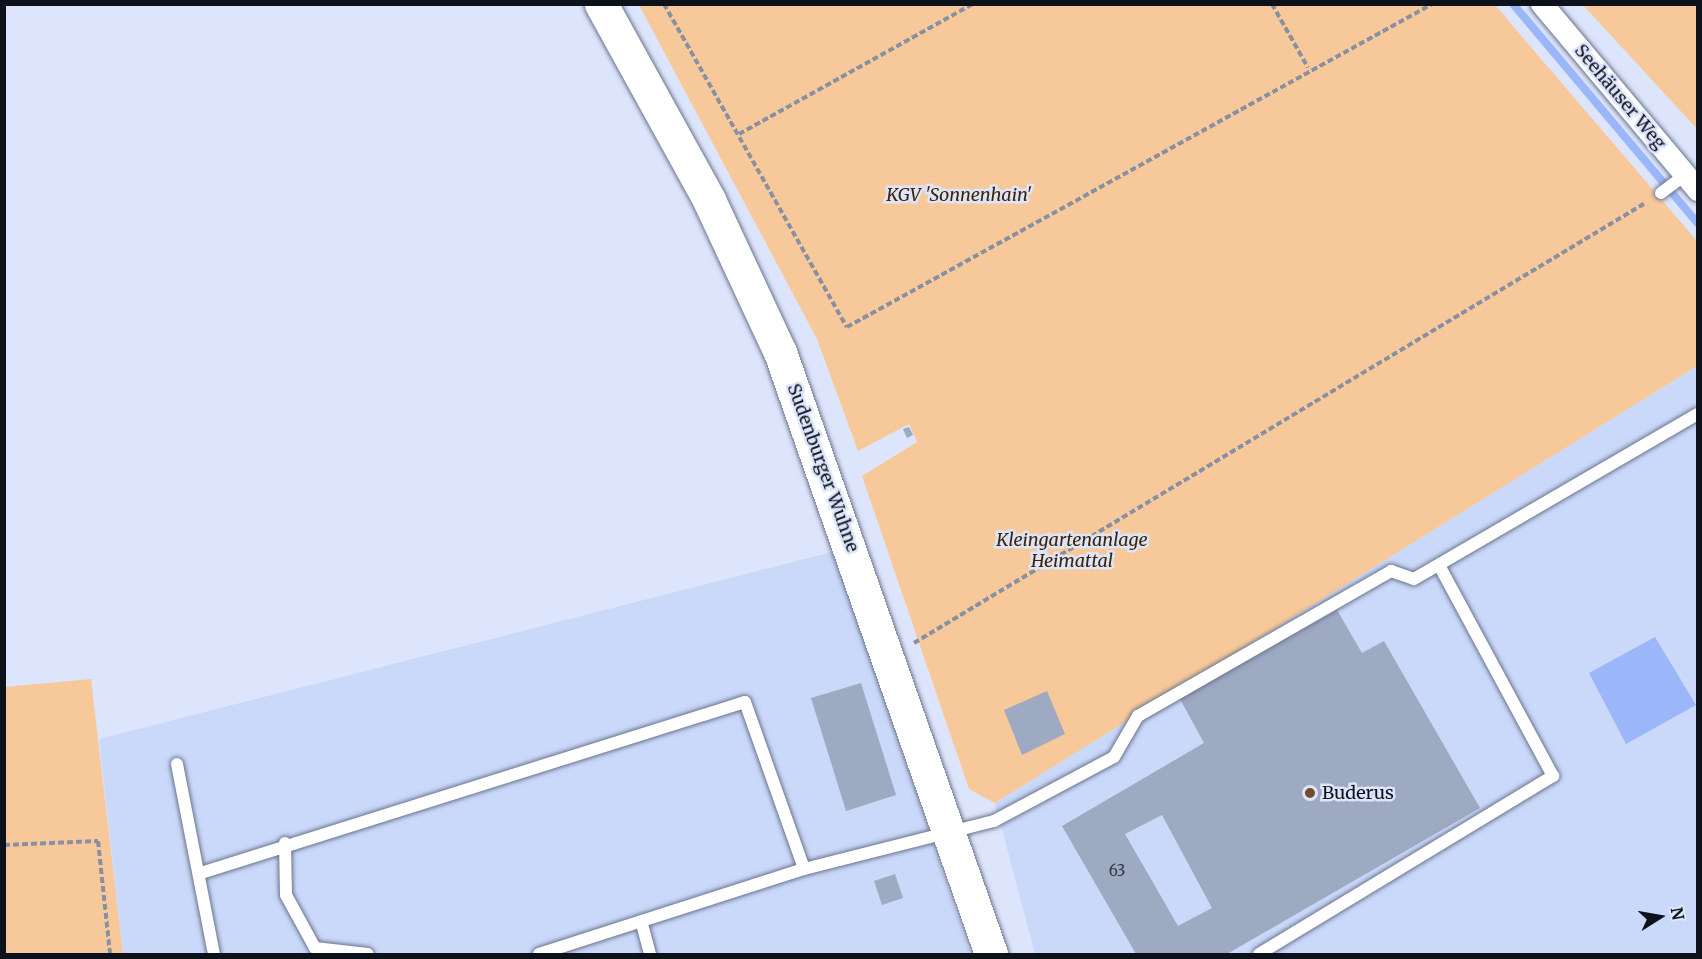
<!DOCTYPE html>
<html>
<head>
<meta charset="utf-8">
<style>
	body { margin:0 }
	#map { position:relative; width:1702px; height:959px; overflow:hidden; background:#dce5fb; font-family:Merriweather,serif }
	div>[style] { position:absolute }
	.built>* { inset:0; background:#cad8fa }
	.green>* { inset:0; background:#f7c99a }
	.water>* { inset:0; background:#9cb6fa }
	.stream>* { height:8px; margin:-4px; padding:0 4px; transform-origin:4px; border-radius:4px; background:#9cb6fa }
	.building>* { inset:0; background:#9ea9c2 }
	.path>* { height:4px; margin-top:-2px; transform-origin:0; background:repeating-linear-gradient(90deg,#8990a1 0 6px,transparent 0 9px) }
	.roads { filter:drop-shadow(0 0 2px #6a748c) drop-shadow(0 0 2px #6a748c) }
	.lane>* { height:12px; margin:-6px; padding:0 6px; transform-origin:6px; border-radius:6px; background:#fff }
	.street>* { height:22px; margin:-11px; padding:0 11px; transform-origin:11px; border-radius:11px; background:#fff }
	.secondary>* { height:33px; margin:-16.5px; padding:0 16.5px; transform-origin:16.5px; border-radius:16.5px; background:#fff }
	.dots>* { width:16px; height:16px; translate:-50% -50%; box-sizing:border-box; border:3px solid #dce5fb; border-radius:50% }
	span { translate:-50% -50%; white-space:nowrap; text-align:center; line-height:1.15; -webkit-text-stroke:5px #dce5fb; paint-order:stroke }
	.number-label { font-size:15px; color:#313744 }
	.number-label span { -webkit-text-stroke-width:0 }
	.street-label { font-size:18px; color:#0d111a }
	.park-label { font-size:18px; color:#3e2300; font-style:italic }
	.poi-label { font-size:18px; color:#0d111a }
	.left { translate:0 -50%; text-align:left }
	.frame { position:absolute; inset:0; border:6px solid #0d111a; pointer-events:none }
	.north { position:absolute; left:1630px; top:887px; width:60px; height:60px; -webkit-text-stroke:4px #dce5fb; paint-order:stroke; rotate:79deg; font-size:16px; font-weight:700; line-height:24px; text-align:center; color:#0d111a }
	.north::after { content:''; display:block; margin:auto; width:21px; height:27px; background:#0d111a; clip-path:polygon(50% 0,100% 100%,50% 72%,0 100%) }
</style>
</head>
<body>
<div id="map">
	<div class="built">
		<div style="clip-path:polygon(1697px 366px,1697px 954px,1035px 954px,995px 803px)"></div>
		<div style="clip-path:polygon(836px 551px,970px 954px,123px 954px,99px 739px)"></div>
	</div>
	<div class="green">
		<div style="clip-path:polygon(639px 5px,1495px 5px,1697px 241px,1697px 366px,995px 803px,969px 789px,862px 476px,917px 442px,909px 424px,858px 451px,817px 339px)"></div>
		<div style="clip-path:polygon(1583px 5px,1697px 5px,1697px 129px)"></div>
		<div style="clip-path:polygon(91px 679px,123px 954px,5px 954px,5px 687px)"></div>
	</div>
	<div class="water">
		<div style="clip-path:polygon(1655px 637px,1696px 705px,1626px 744px,1589px 673px)"></div>
	</div>
	<div class="stream">
		<div style="left:1513px;top:4px;width:287px;rotate:49.9deg"></div>
	</div>
	<div class="building">
		<div style="clip-path:polygon(909px 427px,913px 435px,907px 438px,903px 429px)"></div>
		<div style="clip-path:polygon(evenodd,1337px 610px,1362px 653px,1384px 641px,1480px 808px,1227px 954px,1136px 954px,1062px 826px,1204px 743px,1180px 699px,1337px 610px,1162px 815px,1212px 908px,1178px 926px,1125px 834px,1162px 815px)"></div>
		<div style="clip-path:polygon(861px 683px,896px 795px,846px 811px,811px 698px)"></div>
		<div style="clip-path:polygon(1047px 691px,1065px 734px,1022px 755px,1004px 710px)"></div>
		<div style="clip-path:polygon(895px 874px,903px 898px,882px 905px,874px 881px)"></div>
	</div>
	<div class="path">
		<div style="left:664px;top:4px;width:371px;rotate:60.5deg"></div>
		<div style="left:847px;top:327px;width:668px;rotate:-28.9deg"></div>
		<div style="left:1272px;top:4px;width:73px;rotate:60.6deg"></div>
		<div style="left:739px;top:134px;width:268px;rotate:-29.1deg"></div>
		<div style="left:914px;top:643px;width:853px;rotate:-31.04deg"></div>
		<div style="left:4px;top:845px;width:94px;rotate:-2.4deg"></div>
		<div style="left:98px;top:841px;width:114px;rotate:83.9deg"></div>
	</div>
	<div class="roads">
		<div class="lane">
			<div style="left:1661px;top:193px;width:30px;rotate:-37deg"></div>
			<div style="left:177px;top:764px;width:194px;rotate:79deg"></div>
			<div style="left:285px;top:843px;width:52px;rotate:88.9deg"></div>
			<div style="left:286px;top:895px;width:60px;rotate:61.3deg"></div>
			<div style="left:315px;top:948px;width:53px;rotate:6.5deg"></div>
			<div style="left:201px;top:873px;width:570px;rotate:-17.45deg"></div>
			<div style="left:745px;top:702px;width:177px;rotate:70.5deg"></div>
			<div style="left:642px;top:924px;width:31px;rotate:75deg"></div>
			<div style="left:539px;top:954px;width:278px;rotate:-17.8deg"></div>
			<div style="left:804px;top:869px;width:196px;rotate:-14.2deg"></div>
			<div style="left:994px;top:821px;width:136px;rotate:-28.1deg"></div>
			<div style="left:1114px;top:757px;width:48px;rotate:-59.7deg"></div>
			<div style="left:1138px;top:716px;width:292px;rotate:-29.8deg"></div>
			<div style="left:1391px;top:571px;width:24px;rotate:19deg"></div>
			<div style="left:1414px;top:579px;width:328px;rotate:-30.2deg"></div>
			<div style="left:1259px;top:954px;width:344px;rotate:-31.2deg"></div>
			<div style="left:1553px;top:776px;width:240px;rotate:-118.4deg"></div>
		</div>
		<div class="street">
			<div style="left:1542px;top:4px;width:243px;rotate:50deg"></div>
		</div>
		<div class="secondary">
			<div style="left:601px;top:4px;width:224px;rotate:61.1deg"></div>
			<div style="left:709px;top:200px;width:168px;rotate:65deg"></div>
			<div style="left:780px;top:352px;width:638px;rotate:70.68deg"></div>
		</div>
	</div>
	<div class="dots">
		<div style="left:1310px;top:793px;background:#714e27"></div>
	</div>
	<div class="number-label">
		<span style="left:1117px;top:871px">63</span>
	</div>
	<div class="street-label">
		<span style="left:1620px;top:97px;rotate:50deg">Seehäuser Weg</span>
		<span style="left:823px;top:468px;rotate:70deg">Sudenburger Wuhne</span>
	</div>
	<div class="park-label">
		<span style="left:959px;top:195px">KGV 'Sonnenhain'</span>
		<span style="left:1072px;top:551px">Kleingartenanlage<br>Heimattal</span>
	</div>
	<div class="poi-label">
		<span class="left" style="left:1322px;top:793px">Buderus</span>
	</div>
	<div class="frame"></div>
	<div class="north">N</div>
</div>
</body>
</html>
